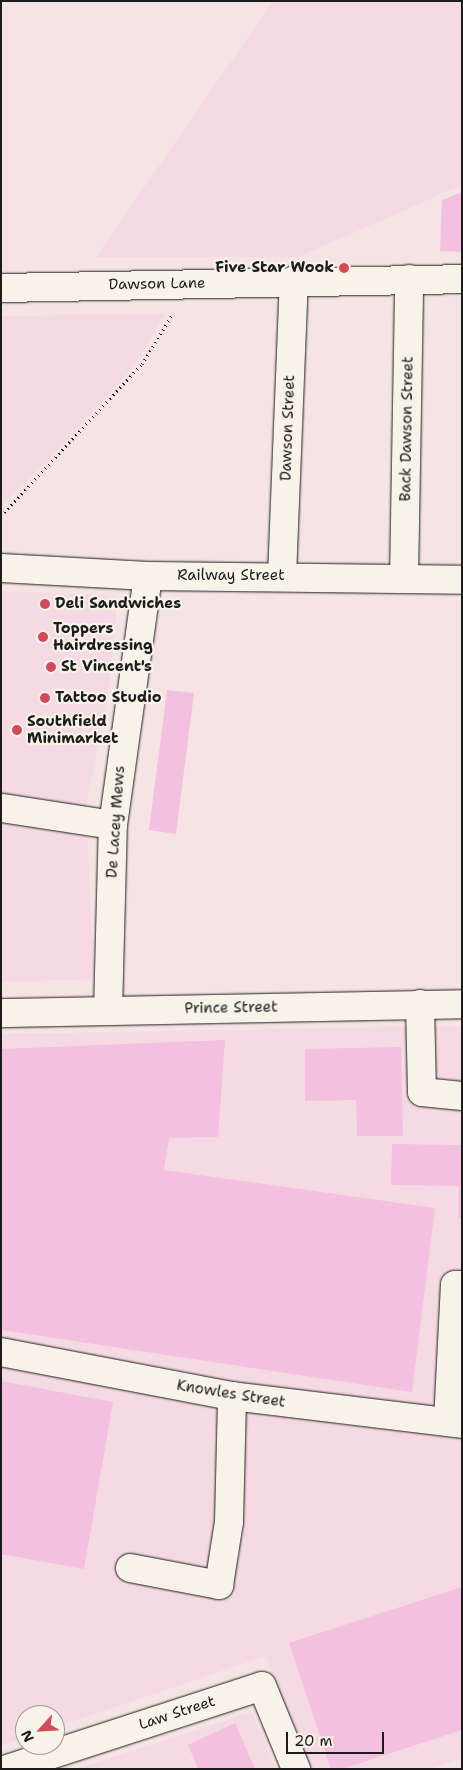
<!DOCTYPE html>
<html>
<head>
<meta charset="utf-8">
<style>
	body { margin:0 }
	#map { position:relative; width:463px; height:1770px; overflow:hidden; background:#f6e4e5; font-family:"Shantell Sans",sans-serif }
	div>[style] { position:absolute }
	.built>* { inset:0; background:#f5d9e3 }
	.building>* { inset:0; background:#f3c0df }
	.path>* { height:3px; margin-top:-1.5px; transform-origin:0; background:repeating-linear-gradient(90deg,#1c1c1c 0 1px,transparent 0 5px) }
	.roads { filter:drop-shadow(0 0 1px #1c1c1c) drop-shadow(0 0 1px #1c1c1c) }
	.minor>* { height:28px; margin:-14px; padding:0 14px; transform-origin:14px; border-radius:14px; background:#f7f3e8 }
	.dots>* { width:14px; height:14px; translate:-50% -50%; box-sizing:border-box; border:2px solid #f7f3e8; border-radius:50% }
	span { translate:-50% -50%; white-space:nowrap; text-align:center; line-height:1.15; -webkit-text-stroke:4.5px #f7f3e8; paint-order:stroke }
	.poi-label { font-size:15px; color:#1c1c1c; font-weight:700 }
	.right { translate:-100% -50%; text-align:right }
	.left { translate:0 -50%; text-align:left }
	.street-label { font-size:15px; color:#1c1c1c }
	.frame { position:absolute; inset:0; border:2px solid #1c1c1c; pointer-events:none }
	.north { position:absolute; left:15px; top:1705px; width:50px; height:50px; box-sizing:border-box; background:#f7f3e8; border:1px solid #9f9d96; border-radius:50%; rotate:244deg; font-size:14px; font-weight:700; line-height:20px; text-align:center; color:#1c1c1c }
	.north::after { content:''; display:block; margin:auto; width:18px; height:22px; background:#d1495b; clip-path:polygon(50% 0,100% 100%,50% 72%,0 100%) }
	.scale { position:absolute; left:286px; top:1732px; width:98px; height:22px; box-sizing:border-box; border:2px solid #1c1c1c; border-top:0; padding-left:6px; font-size:15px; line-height:18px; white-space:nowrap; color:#1c1c1c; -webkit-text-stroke:4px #f7f3e8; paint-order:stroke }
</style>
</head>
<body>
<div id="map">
	<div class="built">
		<div style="clip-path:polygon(273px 1px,462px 1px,462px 185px,298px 257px,96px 257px)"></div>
		<div style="clip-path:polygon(165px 314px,136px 364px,46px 463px,1px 504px,1px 316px)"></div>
		<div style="clip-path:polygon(1px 591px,118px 596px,108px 695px,86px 806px,94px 979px,1px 982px)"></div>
		<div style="clip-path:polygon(462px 1026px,462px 1758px,431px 1769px,307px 1769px,266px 1656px,55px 1727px,55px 1715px,25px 1715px,25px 1737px,1px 1745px,1px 1034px)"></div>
		<div style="clip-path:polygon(252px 1712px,276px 1769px,76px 1769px)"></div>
	</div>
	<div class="building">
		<div style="clip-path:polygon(462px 192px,462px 252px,440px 251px,442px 200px)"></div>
		<div style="clip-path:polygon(167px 690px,194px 693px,176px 834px,149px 830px)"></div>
		<div style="clip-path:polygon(225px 1040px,218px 1137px,169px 1138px,164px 1170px,435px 1208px,412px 1392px,1px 1330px,1px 1049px)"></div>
		<div style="clip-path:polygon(401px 1047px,403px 1136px,357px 1136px,356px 1100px,305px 1101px,305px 1049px)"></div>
		<div style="clip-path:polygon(392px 1144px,462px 1145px,462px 1218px,459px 1218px,459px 1186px,391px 1185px)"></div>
		<div style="clip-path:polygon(1px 1381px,113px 1402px,84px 1569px,1px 1554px)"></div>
		<div style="clip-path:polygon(462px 1587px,462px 1730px,342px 1769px,331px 1769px,289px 1643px)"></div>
		<div style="clip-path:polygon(235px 1723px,255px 1769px,198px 1769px,188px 1745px)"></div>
	</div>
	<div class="path">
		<div style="left:1px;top:516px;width:207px;rotate:-47.2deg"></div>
		<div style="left:142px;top:364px;width:57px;rotate:-58.5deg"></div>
		<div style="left:459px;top:1769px;width:3px;rotate:-18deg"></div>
	</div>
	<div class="roads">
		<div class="minor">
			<div style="left:1px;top:288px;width:461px;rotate:-1.1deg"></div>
			<div style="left:1px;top:568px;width:147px;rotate:3.1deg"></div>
			<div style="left:148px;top:576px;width:314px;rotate:0.7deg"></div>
			<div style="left:282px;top:576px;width:296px;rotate:-87.7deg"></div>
			<div style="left:404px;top:579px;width:300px;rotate:-89deg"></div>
			<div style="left:2px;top:808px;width:112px;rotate:8.7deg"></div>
			<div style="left:420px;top:1004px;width:88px;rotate:88.7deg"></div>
			<div style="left:422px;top:1092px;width:40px;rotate:5.7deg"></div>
			<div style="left:108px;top:1011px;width:186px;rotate:-88.5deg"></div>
			<div style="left:113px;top:825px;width:251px;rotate:-82deg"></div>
			<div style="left:1px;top:1013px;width:461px;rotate:-1.1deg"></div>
			<div style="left:1px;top:1352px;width:235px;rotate:10.8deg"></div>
			<div style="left:232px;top:1396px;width:232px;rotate:6.9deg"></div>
			<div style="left:448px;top:1422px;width:137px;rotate:-87.1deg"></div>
			<div style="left:455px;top:1285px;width:7px"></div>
			<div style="left:130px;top:1568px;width:91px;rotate:10.8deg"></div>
			<div style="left:219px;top:1585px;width:64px;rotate:-81deg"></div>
			<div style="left:229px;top:1522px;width:126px;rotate:-88.6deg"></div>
			<div style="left:7px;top:1769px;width:268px;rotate:-18deg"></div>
			<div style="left:262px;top:1686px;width:90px;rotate:67.7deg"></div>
		</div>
	</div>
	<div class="dots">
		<div style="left:344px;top:268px;background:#d1495b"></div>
		<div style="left:45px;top:604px;background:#d1495b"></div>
		<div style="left:43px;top:637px;background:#d1495b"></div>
		<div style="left:51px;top:667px;background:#d1495b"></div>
		<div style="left:45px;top:698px;background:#d1495b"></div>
		<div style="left:17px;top:730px;background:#d1495b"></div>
	</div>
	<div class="poi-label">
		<span class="right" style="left:334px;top:268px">Five Star Wook</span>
		<span class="left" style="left:55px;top:604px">Deli Sandwiches</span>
		<span class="left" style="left:53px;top:637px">Toppers<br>Hairdressing</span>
		<span class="left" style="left:61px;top:667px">St Vincent's</span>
		<span class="left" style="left:55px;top:698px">Tattoo Studio</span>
		<span class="left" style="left:27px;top:730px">Southfield<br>Minimarket</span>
	</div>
	<div class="street-label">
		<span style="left:157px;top:284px;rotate:-1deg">Dawson Lane</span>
		<span style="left:288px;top:428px;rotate:-88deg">Dawson Street</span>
		<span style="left:407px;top:429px;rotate:-89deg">Back Dawson Street</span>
		<span style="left:231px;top:576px">Railway Street</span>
		<span style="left:116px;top:822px;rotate:-86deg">De Lacey Mews</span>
		<span style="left:231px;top:1008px;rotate:-1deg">Prince Street</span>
		<span style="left:231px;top:1394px;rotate:9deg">Knowles Street</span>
		<span style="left:177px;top:1713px;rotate:-18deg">Law Street</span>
	</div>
	<div class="frame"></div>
	<div class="north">N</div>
	<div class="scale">20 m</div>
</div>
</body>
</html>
